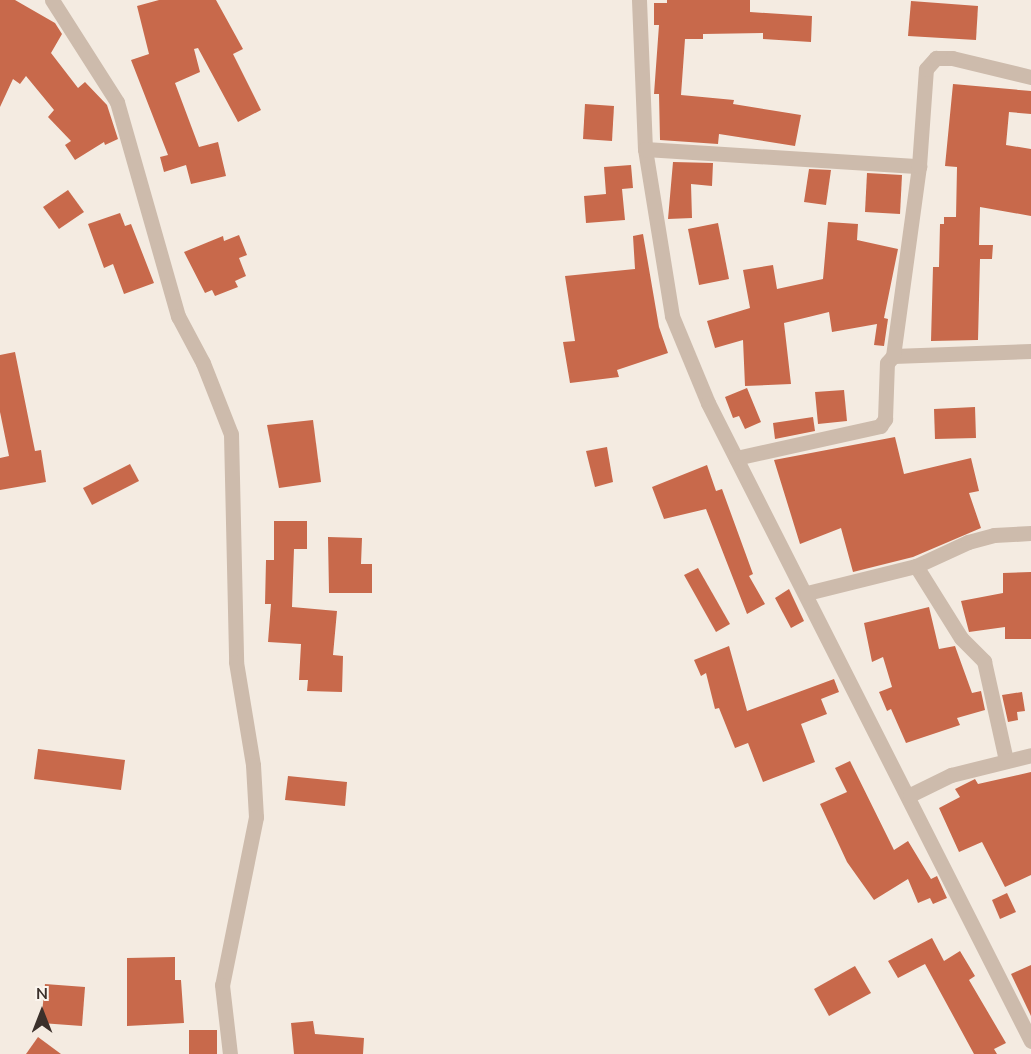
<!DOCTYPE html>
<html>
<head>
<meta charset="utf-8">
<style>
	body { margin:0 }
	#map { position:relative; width:1031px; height:1054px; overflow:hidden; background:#f4ebe1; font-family:"Nunito Sans",sans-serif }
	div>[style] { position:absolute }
	.building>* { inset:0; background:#c8694b }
	.minor>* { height:15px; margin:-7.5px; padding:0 7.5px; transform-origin:7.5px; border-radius:7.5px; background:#cdbbac }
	span { translate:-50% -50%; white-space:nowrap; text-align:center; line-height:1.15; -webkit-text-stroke:6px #fbf5ee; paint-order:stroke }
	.north { position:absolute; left:12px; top:982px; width:60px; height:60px; -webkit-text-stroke:4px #fbf5ee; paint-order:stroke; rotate:0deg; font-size:16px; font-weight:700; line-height:24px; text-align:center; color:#3b302b }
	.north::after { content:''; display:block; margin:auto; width:21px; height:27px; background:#3b302b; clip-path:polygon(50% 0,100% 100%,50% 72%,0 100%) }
</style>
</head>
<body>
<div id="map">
	<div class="building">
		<div style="clip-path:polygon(0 0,15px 0,55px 23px,62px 34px,51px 53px,78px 88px,85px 82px,107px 105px,118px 139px,105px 145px,104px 142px,75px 160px,65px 145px,71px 141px,48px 117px,54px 110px,26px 76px,20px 84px,13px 79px,0 107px)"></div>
		<div style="clip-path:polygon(159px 0,216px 0,243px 49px,233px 54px,261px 110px,238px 122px,198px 48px,194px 49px,200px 72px,175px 83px,199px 147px,218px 142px,226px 176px,191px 184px,186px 165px,164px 172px,160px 157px,168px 155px,131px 60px,149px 54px,137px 6px)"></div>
		<div style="clip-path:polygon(667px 0,750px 0,750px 12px,812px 16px,811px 42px,763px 39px,763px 33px,703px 34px,703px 39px,685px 39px,681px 95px,734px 100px,733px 104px,801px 115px,795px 146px,719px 134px,718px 144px,660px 140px,659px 94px,654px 94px,659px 25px,654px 25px,654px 3px,667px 3px)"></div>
		<div style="clip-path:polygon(911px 1px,978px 6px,976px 40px,908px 36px)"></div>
		<div style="clip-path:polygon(953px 84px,1031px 91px,1031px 114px,1009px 112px,1006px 145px,1031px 149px,1031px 216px,980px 207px,979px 245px,993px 245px,992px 259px,980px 259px,978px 340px,931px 341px,933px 267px,939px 267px,940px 224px,944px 224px,944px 217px,956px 217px,957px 167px,945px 166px)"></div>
		<div style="clip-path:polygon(585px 104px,614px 106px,612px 141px,583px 139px)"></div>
		<div style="clip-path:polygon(673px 162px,713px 163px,712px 186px,691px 184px,692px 218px,668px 219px)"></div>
		<div style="clip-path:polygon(631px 165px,633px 188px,622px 189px,625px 220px,586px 223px,584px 196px,606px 194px,604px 167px)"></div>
		<div style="clip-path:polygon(809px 169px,831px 170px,826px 205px,804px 202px)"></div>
		<div style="clip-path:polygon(867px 173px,902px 175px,900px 214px,865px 212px)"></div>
		<div style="clip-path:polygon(68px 190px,84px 212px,59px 229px,43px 207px)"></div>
		<div style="clip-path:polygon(120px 213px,125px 226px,131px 224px,154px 283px,124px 294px,113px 264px,104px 268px,88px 224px)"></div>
		<div style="clip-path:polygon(828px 222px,858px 224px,857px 240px,898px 249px,884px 318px,888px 319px,884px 346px,874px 345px,877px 324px,832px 332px,829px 312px,784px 323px,791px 384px,745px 386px,743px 340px,715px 348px,707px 321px,750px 308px,743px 270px,773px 265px,777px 289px,823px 279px)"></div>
		<div style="clip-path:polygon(718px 223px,729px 279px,699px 285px,688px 229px)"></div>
		<div style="clip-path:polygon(643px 234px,659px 327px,668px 353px,617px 370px,619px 377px,570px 383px,563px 342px,575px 341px,565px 276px,635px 269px,633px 236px)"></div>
		<div style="clip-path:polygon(239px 235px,247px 255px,239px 258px,246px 276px,235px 281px,238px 287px,215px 296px,212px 290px,205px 293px,184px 252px,223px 236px,224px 241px)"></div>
		<div style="clip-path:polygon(15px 352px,35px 451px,41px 450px,46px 482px,0 490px,0 458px,9px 456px,0 412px,0 355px)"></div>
		<div style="clip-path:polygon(747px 388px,761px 422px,745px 429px,739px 416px,733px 418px,725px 397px)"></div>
		<div style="clip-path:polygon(844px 390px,847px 421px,818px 424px,815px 392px)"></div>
		<div style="clip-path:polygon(975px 407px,976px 438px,935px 439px,934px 409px)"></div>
		<div style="clip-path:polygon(813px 417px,815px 431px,775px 439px,773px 423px)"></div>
		<div style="clip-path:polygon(313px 420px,321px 482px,279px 488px,267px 425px)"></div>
		<div style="clip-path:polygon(895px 437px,904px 474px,971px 458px,979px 491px,969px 493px,981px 528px,913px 557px,853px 572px,841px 528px,800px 544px,774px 460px)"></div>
		<div style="clip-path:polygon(607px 447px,613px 482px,595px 487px,586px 451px)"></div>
		<div style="clip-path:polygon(130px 464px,139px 481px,92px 505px,83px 488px)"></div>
		<div style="clip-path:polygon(707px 465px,716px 491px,722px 489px,753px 574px,749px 576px,765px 604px,747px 614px,706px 509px,664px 519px,652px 487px)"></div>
		<div style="clip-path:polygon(274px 521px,307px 521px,307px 549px,294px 549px,292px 607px,337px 611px,333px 655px,343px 656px,342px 692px,307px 691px,308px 680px,299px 680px,301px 644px,268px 642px,271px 604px,265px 604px,266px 560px,274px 560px)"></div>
		<div style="clip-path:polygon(328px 537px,362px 538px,361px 564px,372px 564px,372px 593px,329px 593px)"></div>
		<div style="clip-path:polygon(698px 568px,730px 624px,716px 632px,684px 575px)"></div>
		<div style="clip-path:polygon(1031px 572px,1031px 639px,1005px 639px,1005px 627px,969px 632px,961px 601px,1003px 593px,1003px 573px)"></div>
		<div style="clip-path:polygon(789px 589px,804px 621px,791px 628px,775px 598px)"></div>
		<div style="clip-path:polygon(929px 607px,939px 649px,955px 646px,972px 693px,981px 691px,985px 710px,957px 718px,960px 725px,906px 743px,891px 709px,887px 711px,879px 692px,892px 687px,883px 657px,872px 662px,864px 623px)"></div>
		<div style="clip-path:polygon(729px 646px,747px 711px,834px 679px,839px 692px,821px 699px,827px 714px,801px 724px,815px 762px,763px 782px,748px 743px,735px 748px,719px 708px,715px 709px,706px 673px,701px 676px,694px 660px)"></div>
		<div style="clip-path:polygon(1022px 692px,1025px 711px,1017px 712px,1018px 720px,1008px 722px,1002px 695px)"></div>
		<div style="clip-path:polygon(38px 749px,125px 760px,121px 790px,34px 779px)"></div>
		<div style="clip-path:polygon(850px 761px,894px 850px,908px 841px,931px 879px,937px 876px,947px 898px,933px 904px,930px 898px,918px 903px,908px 879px,874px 900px,847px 862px,820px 804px,847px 792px,835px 768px)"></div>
		<div style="clip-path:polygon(1031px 772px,1031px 875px,1005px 887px,982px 842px,959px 852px,939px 808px,960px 797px,955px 789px,975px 779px,978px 784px)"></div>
		<div style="clip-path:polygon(288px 776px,347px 782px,345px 806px,285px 800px)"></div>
		<div style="clip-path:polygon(1007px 893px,1016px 912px,1000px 919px,992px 900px)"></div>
		<div style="clip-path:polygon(932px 938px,944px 961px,960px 951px,975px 976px,969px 980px,1006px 1043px,994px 1049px,997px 1054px,974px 1054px,925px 964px,898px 978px,888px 961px)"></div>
		<div style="clip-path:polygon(175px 957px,175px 980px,181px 980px,184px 1023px,127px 1026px,127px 958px)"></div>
		<div style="clip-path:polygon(1031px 965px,1031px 1016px,1011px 974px)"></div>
		<div style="clip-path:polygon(855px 966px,871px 993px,829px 1016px,814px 989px)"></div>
		<div style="clip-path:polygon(45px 984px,85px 987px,82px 1026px,41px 1023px)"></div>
		<div style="clip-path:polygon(313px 1021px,315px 1034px,364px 1038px,363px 1054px,294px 1054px,291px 1023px)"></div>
		<div style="clip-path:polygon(189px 1030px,217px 1030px,217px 1054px,189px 1054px)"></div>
		<div style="clip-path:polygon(38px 1037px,61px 1054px,26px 1054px)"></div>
	</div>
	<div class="minor">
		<div style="left:52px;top:0;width:121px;rotate:57.5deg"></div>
		<div style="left:117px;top:102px;width:223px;rotate:74.1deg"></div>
		<div style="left:178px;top:316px;width:53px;rotate:62deg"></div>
		<div style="left:203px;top:363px;width:76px;rotate:68.5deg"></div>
		<div style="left:231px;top:434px;width:228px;rotate:88.7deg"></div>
		<div style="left:236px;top:662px;width:104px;rotate:80.6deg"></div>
		<div style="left:253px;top:765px;width:52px;rotate:86.7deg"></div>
		<div style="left:256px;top:817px;width:171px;rotate:101.4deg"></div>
		<div style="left:222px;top:985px;width:69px;rotate:83.4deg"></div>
		<div style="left:639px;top:0;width:149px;rotate:87.7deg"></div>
		<div style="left:645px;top:149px;width:169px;rotate:80.8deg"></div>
		<div style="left:672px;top:316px;width:94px;rotate:67.5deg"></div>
		<div style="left:708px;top:403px;width:715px;rotate:63.15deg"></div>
		<div style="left:645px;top:149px;width:275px;rotate:3.6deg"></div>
		<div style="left:893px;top:356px;width:138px;rotate:-2.1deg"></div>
		<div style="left:736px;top:458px;width:148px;rotate:-12.5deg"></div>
		<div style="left:880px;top:426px;width:9px;rotate:-54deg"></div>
		<div style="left:885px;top:419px;width:56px;rotate:-88deg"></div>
		<div style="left:887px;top:363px;width:9px;rotate:-49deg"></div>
		<div style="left:893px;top:356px;width:192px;rotate:-82.2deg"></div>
		<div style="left:919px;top:166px;width:97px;rotate:-85.9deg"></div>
		<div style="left:926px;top:69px;width:15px;rotate:-48deg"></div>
		<div style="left:936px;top:58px;width:16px"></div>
		<div style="left:952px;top:58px;width:81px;rotate:13.5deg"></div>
		<div style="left:916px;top:566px;width:85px;rotate:58deg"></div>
		<div style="left:961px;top:638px;width:33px;rotate:45deg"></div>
		<div style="left:984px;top:661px;width:101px;rotate:77.5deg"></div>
		<div style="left:807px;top:593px;width:112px;rotate:-13.9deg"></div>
		<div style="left:916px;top:566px;width:57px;rotate:-24.8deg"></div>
		<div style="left:968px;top:542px;width:27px;rotate:-15deg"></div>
		<div style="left:994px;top:535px;width:37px;rotate:-3deg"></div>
		<div style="left:910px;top:795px;width:46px;rotate:-26deg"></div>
		<div style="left:951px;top:775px;width:82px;rotate:-14deg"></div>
	</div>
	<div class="north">N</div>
</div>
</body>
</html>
